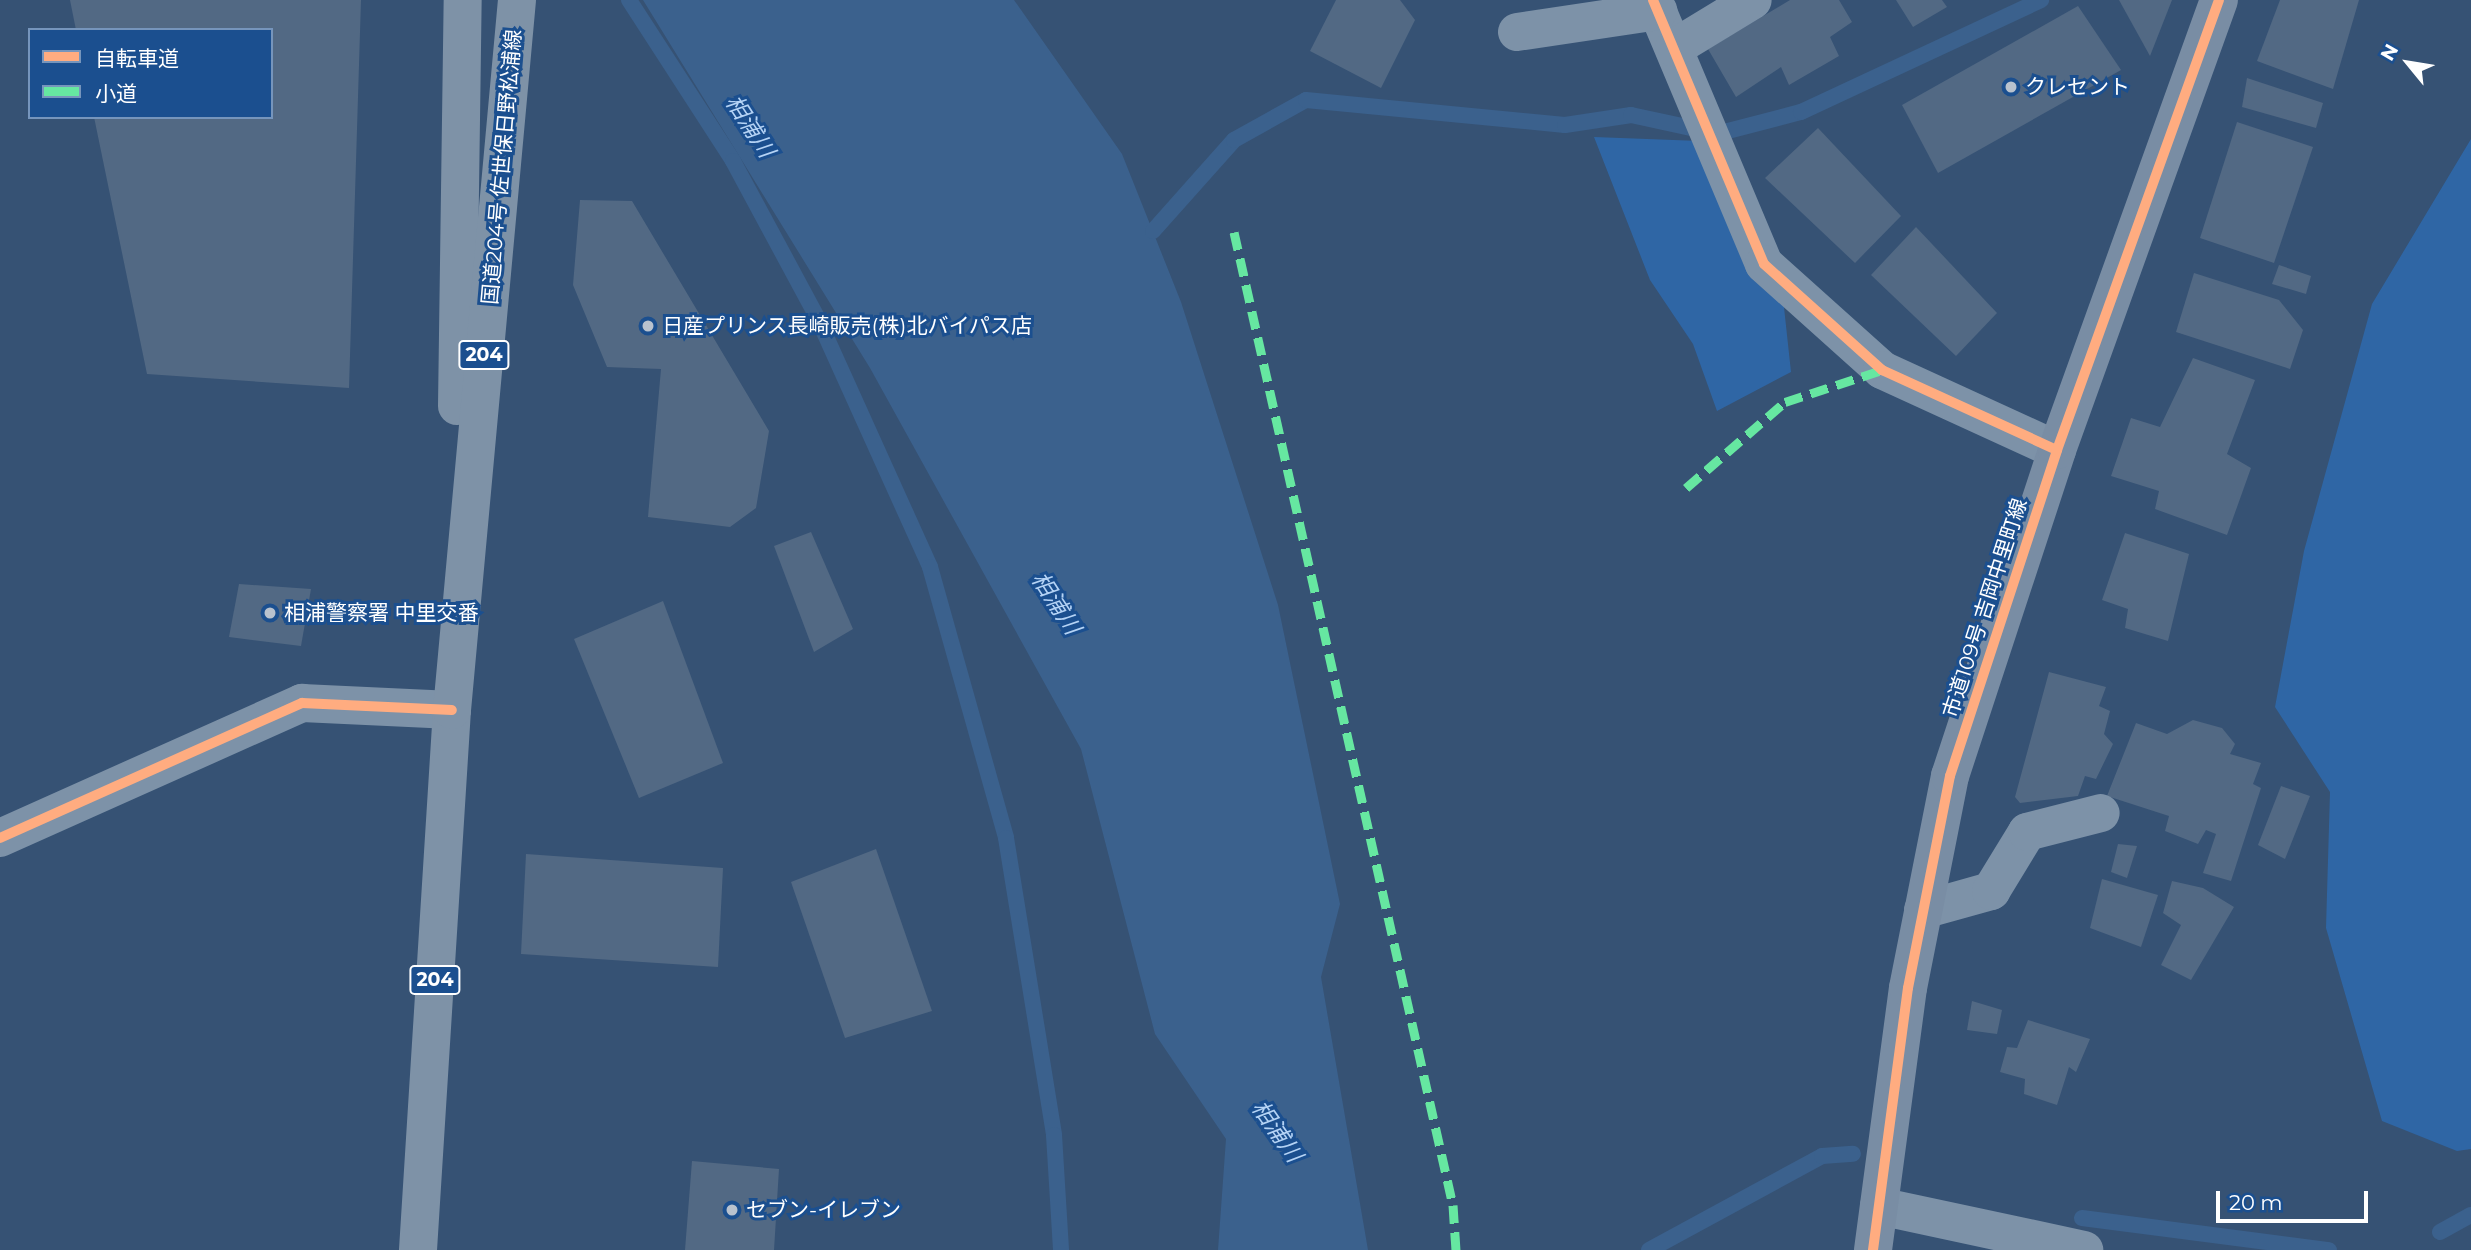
<!DOCTYPE html>
<html>
<head>
<meta charset="utf-8">
<style>
	body { margin:0 }
	#map { position:relative; width:2471px; height:1250px; overflow:hidden; background:#365274; font-family:Montserrat,"Noto Sans JP",sans-serif }
	div>[style] { position:absolute }
	.green>* { inset:0; background:#2f66a5 }
	.water>* { inset:0; background:#3b618d }
	.stream>* { height:16px; margin:-8px; padding:0 8px; transform-origin:8px; border-radius:8px; background:#3b618d }
	.building>* { inset:0; background:#526984 }
	.street>* { height:38px; margin:-19px; padding:0 19px; transform-origin:19px; border-radius:19px; background:#7d92a8 }
	.secondary>* { height:38px; margin:-19px; padding:0 19px; transform-origin:19px; border-radius:19px; background:#798da4 }
	.highway>* { height:38px; margin:-19px; padding:0 19px; transform-origin:19px; border-radius:19px; background:#7e92a7 }
	.quiet>* { height:9px; margin-top:-4.5px; transform-origin:0; background:repeating-linear-gradient(90deg,#66e7a1 0 18px,transparent 0 27px) }
	.cycleway>* { height:10px; margin:-5px; padding:0 5px; transform-origin:5px; border-radius:5px; background:#ffac80 }
	.dots>* { width:19px; height:19px; translate:-50% -50%; box-sizing:border-box; border:4px solid #1b4f8f; border-radius:50% }
	span { translate:-50% -50%; white-space:nowrap; text-align:center; line-height:1.15; -webkit-text-stroke:6px #1b4f8f; paint-order:stroke }
	.shield-label span { padding:2px 5px; background:#1b4f8f; border:2px solid; border-radius:5px; -webkit-text-stroke-width:0 }
	.shield-label { font-size:19px; color:#fff; font-weight:700 }
	.poi-label { font-size:21px; color:#fff }
	.left { translate:0 -50%; text-align:left }
	.street-label { font-size:21px; color:#fff }
	.water-label { font-size:23px; color:#b5d3f5; font-style:italic }
	.legend { position:absolute; left:28px; top:28px; width:245px; height:91px; box-sizing:border-box; background:#1b4f8f; border:2px solid #7695bc; margin:0; padding:9px 12px; list-style:none; font-size:21px; color:#fff }
	.legend li { display:flex; align-items:center; gap:14px; height:35px }
	.legend b { width:35px; border:2px solid #7695bc }
	.north { position:absolute; left:2373px; top:28px; width:70px; height:70px; -webkit-text-stroke:5px #1b4f8f; paint-order:stroke; rotate:300deg; font-size:19px; font-weight:700; line-height:28px; text-align:center; color:#fff }
	.north::after { content:''; display:block; margin:auto; width:24px; height:32px; background:#fff; clip-path:polygon(50% 0,100% 100%,50% 72%,0 100%) }
	.scale { position:absolute; left:2216px; top:1191px; width:152px; height:32px; box-sizing:border-box; border:4px solid #fff; border-top:0; padding-left:9px; font-size:21px; line-height:24px; white-space:nowrap; color:#fff; -webkit-text-stroke:5px #1b4f8f; paint-order:stroke }
</style>
</head>
<body>
<div id="map">
	<div class="green">
		<div style="clip-path:polygon(1594px 137px,1700px 141px,1783px 298px,1791px 372px,1717px 411px,1693px 344px,1650px 280px)"></div>
		<div style="clip-path:polygon(2471px 139px,2471px 1149px,2457px 1151px,2382px 1121px,2326px 928px,2330px 792px,2275px 707px,2304px 551px,2372px 304px)"></div>
	</div>
	<div class="water">
		<div style="clip-path:polygon(643px 0,1014px 0,1122px 154px,1181px 302px,1278px 605px,1340px 904px,1321px 977px,1368px 1250px,1218px 1250px,1226px 1139px,1155px 1034px,1081px 749px,870px 368px)"></div>
	</div>
	<div class="stream">
		<div style="left:629px;top:0;width:192px;rotate:57.1deg"></div>
		<div style="left:733px;top:161px;width:182px;rotate:61.7deg"></div>
		<div style="left:819px;top:321px;width:270px;rotate:65.7deg"></div>
		<div style="left:930px;top:567px;width:281px;rotate:74.3deg"></div>
		<div style="left:1006px;top:838px;width:301px;rotate:80.8deg"></div>
		<div style="left:1054px;top:1135px;width:115px;rotate:86.5deg"></div>
		<div style="left:1724px;top:132px;width:80px;rotate:-14.6deg"></div>
		<div style="left:1801px;top:112px;width:265px;rotate:-25deg"></div>
		<div style="left:1153px;top:231px;width:122px;rotate:-48.3deg"></div>
		<div style="left:1234px;top:140px;width:82px;rotate:-29.1deg"></div>
		<div style="left:1306px;top:100px;width:260px;rotate:5.5deg"></div>
		<div style="left:1565px;top:125px;width:67px;rotate:-8.6deg"></div>
		<div style="left:1631px;top:115px;width:61px;rotate:12.2deg"></div>
		<div style="left:2082px;top:1218px;width:249px;rotate:7.4deg"></div>
		<div style="left:2440px;top:1232px;width:35px;rotate:-29deg"></div>
		<div style="left:1649px;top:1250px;width:197px;rotate:-28.5deg"></div>
		<div style="left:1822px;top:1156px;width:31px;rotate:-4deg"></div>
	</div>
	<div class="building">
		<div style="clip-path:polygon(70px 0,361px 0,349px 388px,147px 374px,94px 117px,271px 117px,271px 30px,76px 30px)"></div>
		<div style="clip-path:polygon(1336px 0,1400px 0,1415px 20px,1381px 88px,1310px 51px)"></div>
		<div style="clip-path:polygon(1790px 0,1839px 0,1852px 22px,1830px 37px,1839px 56px,1789px 85px,1781px 67px,1736px 97px,1708px 49px)"></div>
		<div style="clip-path:polygon(1896px 0,1942px 0,1947px 7px,1913px 27px)"></div>
		<div style="clip-path:polygon(2119px 0,2172px 0,2150px 56px)"></div>
		<div style="clip-path:polygon(2280px 0,2359px 0,2333px 89px,2257px 61px)"></div>
		<div style="clip-path:polygon(2078px 6px,2121px 70px,1938px 173px,1902px 105px)"></div>
		<div style="clip-path:polygon(2247px 78px,2323px 103px,2316px 128px,2242px 107px)"></div>
		<div style="clip-path:polygon(2237px 122px,2313px 147px,2274px 263px,2200px 238px)"></div>
		<div style="clip-path:polygon(1818px 128px,1901px 216px,1855px 263px,1765px 178px)"></div>
		<div style="clip-path:polygon(580px 200px,632px 201px,769px 431px,756px 508px,730px 527px,648px 517px,661px 369px,607px 367px,573px 285px)"></div>
		<div style="clip-path:polygon(1916px 227px,1997px 313px,1956px 356px,1871px 275px)"></div>
		<div style="clip-path:polygon(2279px 265px,2311px 276px,2306px 294px,2272px 284px)"></div>
		<div style="clip-path:polygon(2194px 273px,2279px 300px,2303px 330px,2290px 369px,2176px 332px)"></div>
		<div style="clip-path:polygon(2193px 358px,2255px 380px,2227px 454px,2251px 468px,2227px 535px,2155px 509px,2159px 491px,2111px 476px,2131px 418px,2160px 427px)"></div>
		<div style="clip-path:polygon(811px 532px,853px 629px,814px 652px,774px 546px)"></div>
		<div style="clip-path:polygon(2125px 533px,2189px 554px,2168px 641px,2125px 628px,2128px 609px,2102px 600px)"></div>
		<div style="clip-path:polygon(239px 584px,311px 589px,301px 646px,229px 637px)"></div>
		<div style="clip-path:polygon(663px 601px,723px 763px,639px 798px,574px 639px)"></div>
		<div style="clip-path:polygon(2049px 672px,2106px 687px,2099px 706px,2110px 711px,2104px 734px,2113px 744px,2096px 779px,2085px 776px,2078px 796px,2020px 803px,2015px 797px)"></div>
		<div style="clip-path:polygon(2193px 720px,2222px 728px,2235px 744px,2230px 754px,2261px 763px,2253px 784px,2261px 788px,2231px 881px,2203px 873px,2216px 834px,2206px 830px,2198px 844px,2165px 831px,2169px 816px,2107px 796px,2136px 723px,2167px 734px)"></div>
		<div style="clip-path:polygon(2281px 786px,2310px 796px,2285px 859px,2258px 845px)"></div>
		<div style="clip-path:polygon(2118px 844px,2137px 846px,2127px 878px,2111px 872px)"></div>
		<div style="clip-path:polygon(876px 849px,932px 1011px,845px 1038px,791px 882px)"></div>
		<div style="clip-path:polygon(526px 854px,723px 868px,718px 967px,521px 954px)"></div>
		<div style="clip-path:polygon(2102px 879px,2158px 895px,2141px 947px,2090px 928px)"></div>
		<div style="clip-path:polygon(2172px 881px,2203px 888px,2234px 907px,2191px 980px,2161px 965px,2181px 925px,2163px 913px)"></div>
		<div style="clip-path:polygon(1972px 1001px,2002px 1010px,1997px 1034px,1967px 1030px)"></div>
		<div style="clip-path:polygon(2028px 1020px,2090px 1039px,2076px 1072px,2069px 1067px,2057px 1105px,2024px 1094px,2025px 1079px,2000px 1072px,2007px 1047px,2017px 1048px)"></div>
		<div style="clip-path:polygon(692px 1161px,779px 1169px,774px 1250px,685px 1250px)"></div>
	</div>
	<div class="street">
		<div style="left:1653px;top:0;width:286px;rotate:67.2deg"></div>
		<div style="left:1764px;top:264px;width:159px;rotate:41.9deg"></div>
		<div style="left:1882px;top:370px;width:192px;rotate:24.6deg"></div>
		<div style="left:1517px;top:32px;width:143px;rotate:-8.5deg"></div>
		<div style="left:1674px;top:48px;width:92px;rotate:-31.3deg"></div>
		<div style="left:0;top:838px;width:331px;rotate:-24.1deg"></div>
		<div style="left:302px;top:703px;width:150px;rotate:2.7deg"></div>
		<div style="left:1923px;top:910px;width:71px;rotate:-15.6deg"></div>
		<div style="left:1991px;top:891px;width:69px;rotate:-58.6deg"></div>
		<div style="left:2027px;top:832px;width:76px;rotate:-14.4deg"></div>
		<div style="left:1879px;top:1206px;width:210px;rotate:12.1deg"></div>
	</div>
	<div class="secondary">
		<div style="left:1873px;top:1250px;width:264px;rotate:-82.4deg"></div>
		<div style="left:1908px;top:988px;width:216px;rotate:-78.8deg"></div>
		<div style="left:1950px;top:776px;width:343px;rotate:-71.8deg"></div>
		<div style="left:2057px;top:450px;width:478px;rotate:-70.2deg"></div>
	</div>
	<div class="highway">
		<div style="left:457px;top:406px;width:406px;rotate:-89.2deg"></div>
		<div style="left:418px;top:1250px;width:541px;rotate:-86.4deg"></div>
		<div style="left:452px;top:710px;width:713px;rotate:-84.77deg"></div>
	</div>
	<div class="quiet">
		<div style="left:1234px;top:232px;width:997px;rotate:77.32deg"></div>
		<div style="left:1453px;top:1205px;width:45px;rotate:86.2deg"></div>
		<div style="left:1686px;top:488px;width:131px;rotate:-41deg"></div>
		<div style="left:1785px;top:402px;width:102px;rotate:-18.3deg"></div>
	</div>
	<div class="cycleway">
		<div style="left:1653px;top:0;width:286px;rotate:67.2deg"></div>
		<div style="left:1764px;top:264px;width:159px;rotate:41.9deg"></div>
		<div style="left:1882px;top:370px;width:192px;rotate:24.6deg"></div>
		<div style="left:0;top:838px;width:331px;rotate:-24.1deg"></div>
		<div style="left:302px;top:703px;width:150px;rotate:2.7deg"></div>
		<div style="left:1873px;top:1250px;width:264px;rotate:-82.4deg"></div>
		<div style="left:1908px;top:988px;width:216px;rotate:-78.8deg"></div>
		<div style="left:1950px;top:776px;width:343px;rotate:-71.8deg"></div>
		<div style="left:2057px;top:450px;width:478px;rotate:-70.2deg"></div>
	</div>
	<div class="dots">
		<div style="left:2011px;top:87px;background:#b9c2ce"></div>
		<div style="left:648px;top:326px;background:#b9c2ce"></div>
		<div style="left:270px;top:613px;background:#b9c2ce"></div>
		<div style="left:732px;top:1210px;background:#b9c2ce"></div>
	</div>
	<div class="shield-label">
		<span style="left:484px;top:355px">204</span>
		<span style="left:435px;top:980px">204</span>
	</div>
	<div class="poi-label">
		<span class="left" style="left:2025px;top:87px">クレセント</span>
		<span class="left" style="left:662px;top:326px">日産プリンス長崎販売(株)北バイパス店</span>
		<span class="left" style="left:284px;top:613px">相浦警察署 中里交番</span>
		<span class="left" style="left:746px;top:1210px">セブン-イレブン</span>
	</div>
	<div class="street-label">
		<span style="left:502px;top:167px;rotate:-85deg">国道204号 佐世保日野松浦線</span>
		<span style="left:1985px;top:608px;rotate:-72deg">市道109号 吉岡中里町線</span>
	</div>
	<div class="water-label">
		<span style="left:750px;top:126px;rotate:57deg">相浦川</span>
		<span style="left:1056px;top:603px;rotate:57deg">相浦川</span>
		<span style="left:1277px;top:1131px;rotate:55deg">相浦川</span>
	</div>
	<ul class="legend">
	<li><b style="height:9px;background:#ffac80"></b>自転車道</li>
	<li><b style="height:9px;background:#66e7a1"></b>小道</li>
	</ul>
	<div class="north">N</div>
	<div class="scale">20 m</div>
</div>
</body>
</html>
